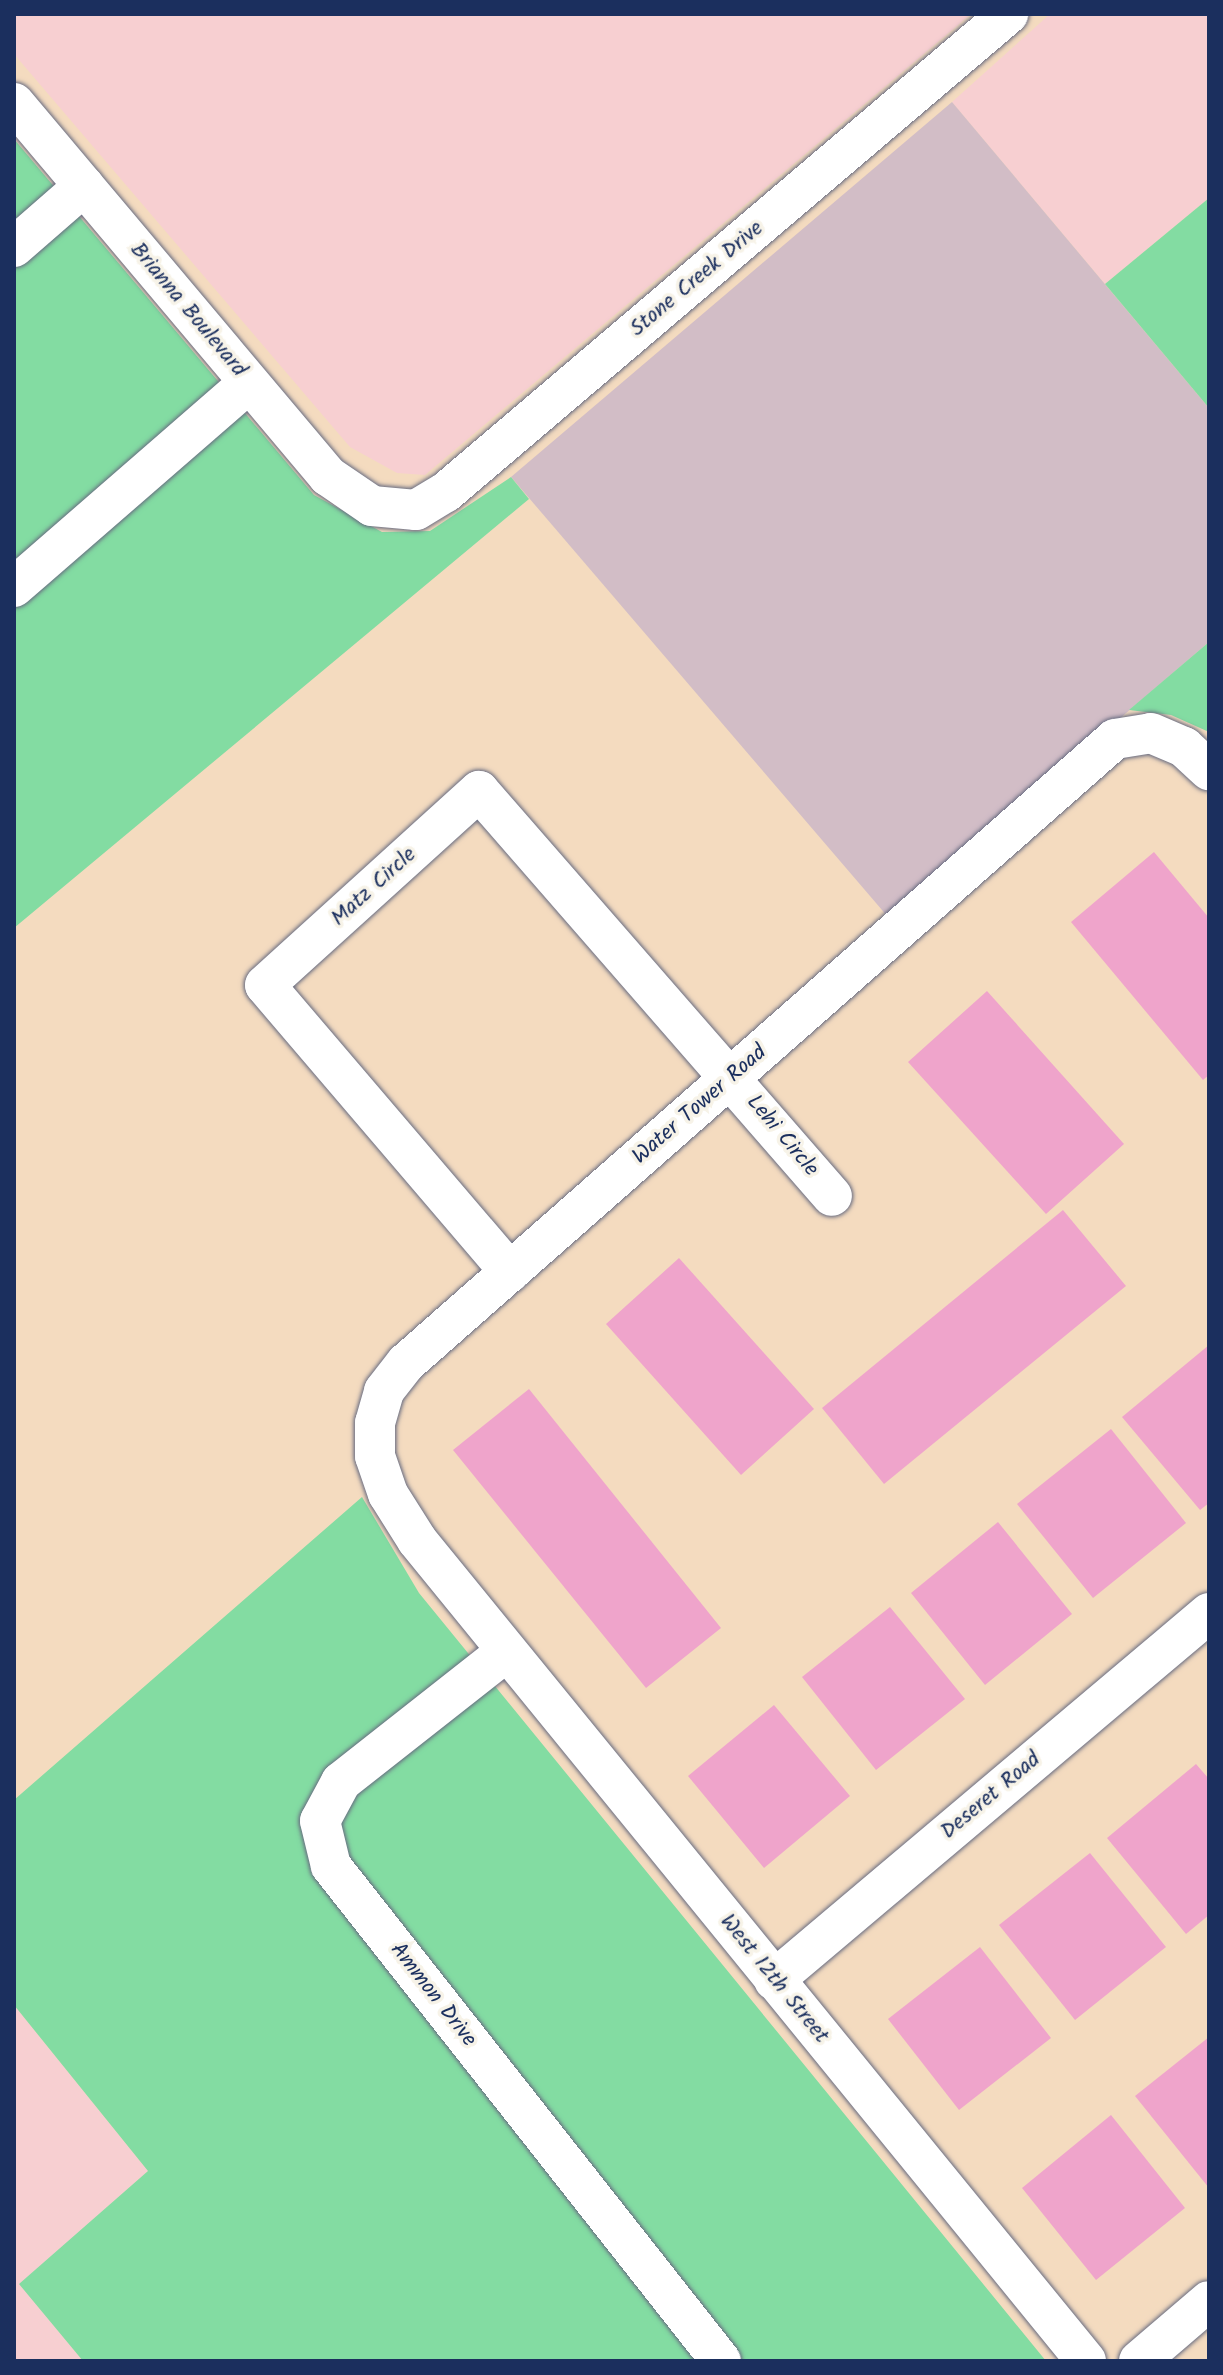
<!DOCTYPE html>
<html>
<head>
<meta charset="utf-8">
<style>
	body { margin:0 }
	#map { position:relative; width:1223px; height:2375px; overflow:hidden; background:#f4dbbf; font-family:Kalam,sans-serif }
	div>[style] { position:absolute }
	.built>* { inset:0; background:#f7cfd1 }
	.industrial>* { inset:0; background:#d2bdc6 }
	.green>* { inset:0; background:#83dca2 }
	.building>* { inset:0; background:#efa4cb }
	.roads { filter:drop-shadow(0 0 2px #676b80) drop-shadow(0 0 2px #676b80) }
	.minor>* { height:40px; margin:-20px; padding:0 20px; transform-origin:20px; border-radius:20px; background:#fff }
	span { translate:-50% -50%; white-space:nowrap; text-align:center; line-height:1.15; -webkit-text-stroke:7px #f7f3e8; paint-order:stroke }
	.street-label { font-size:22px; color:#1b2f5e }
	.frame { position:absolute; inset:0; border:16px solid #1b2f5e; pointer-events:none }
</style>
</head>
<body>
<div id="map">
	<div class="built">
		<div style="clip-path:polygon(14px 14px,971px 14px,425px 475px,397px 473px,350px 447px,14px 54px)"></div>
		<div style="clip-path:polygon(1050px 14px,1209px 14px,1209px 198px,1105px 284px,952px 102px)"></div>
		<div style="clip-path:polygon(14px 2005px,148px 2171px,20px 2284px,83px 2361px,14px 2361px)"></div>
	</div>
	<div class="industrial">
		<div style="clip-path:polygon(952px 102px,1209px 408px,1209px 642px,888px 917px,511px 477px)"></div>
	</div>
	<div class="green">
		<div style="clip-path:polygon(14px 139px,314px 495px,382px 532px,430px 531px,511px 477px,529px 499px,14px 928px)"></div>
		<div style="clip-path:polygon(1209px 198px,1209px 408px,1105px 284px)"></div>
		<div style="clip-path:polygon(1209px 642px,1209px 732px,1171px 715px,1129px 710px)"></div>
		<div style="clip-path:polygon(362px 1497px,419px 1593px,1046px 2361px,83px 2361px,19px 2284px,148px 2171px,14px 2005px,14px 1800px)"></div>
	</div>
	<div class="building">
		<div style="clip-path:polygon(1154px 852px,1209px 918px,1209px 1075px,1203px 1080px,1071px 922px)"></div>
		<div style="clip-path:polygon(987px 991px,1124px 1144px,1046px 1214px,908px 1062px)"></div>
		<div style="clip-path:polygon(1063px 1210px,1126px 1286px,884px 1484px,822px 1408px)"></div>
		<div style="clip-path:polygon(679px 1258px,814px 1409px,741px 1475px,606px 1324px)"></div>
		<div style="clip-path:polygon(1209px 1345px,1209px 1503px,1200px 1510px,1122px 1417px)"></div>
		<div style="clip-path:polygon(529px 1389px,721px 1628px,646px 1688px,453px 1450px)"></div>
		<div style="clip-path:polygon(1111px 1429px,1186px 1523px,1093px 1598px,1017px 1504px)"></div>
		<div style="clip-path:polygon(998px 1522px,1072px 1614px,985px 1685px,911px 1593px)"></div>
		<div style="clip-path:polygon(890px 1607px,965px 1699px,876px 1770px,802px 1677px)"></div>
		<div style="clip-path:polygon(774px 1705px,850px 1796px,764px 1868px,688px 1776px)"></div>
		<div style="clip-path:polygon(1196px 1764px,1209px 1779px,1209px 1915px,1186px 1934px,1107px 1838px)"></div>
		<div style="clip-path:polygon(1090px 1853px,1166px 1947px,1075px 2020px,999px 1925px)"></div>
		<div style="clip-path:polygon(980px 1947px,1051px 2038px,959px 2110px,888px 2019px)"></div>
		<div style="clip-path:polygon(1209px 2037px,1209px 2188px,1135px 2096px)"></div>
		<div style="clip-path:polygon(1111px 2115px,1185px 2208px,1096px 2280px,1022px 2188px)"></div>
	</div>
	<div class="roads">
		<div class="minor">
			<div style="left:14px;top:103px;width:488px;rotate:49.9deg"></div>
			<div style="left:328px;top:476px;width:53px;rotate:34.3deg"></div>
			<div style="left:372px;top:506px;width:44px;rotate:5.2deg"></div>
			<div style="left:416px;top:510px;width:35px;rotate:-31deg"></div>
			<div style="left:446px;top:492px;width:738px;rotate:-40.38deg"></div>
			<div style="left:14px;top:247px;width:93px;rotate:-41.1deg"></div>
			<div style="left:14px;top:587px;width:311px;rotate:-41deg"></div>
			<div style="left:510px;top:1272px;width:377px;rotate:-130.5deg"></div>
			<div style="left:265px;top:985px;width:289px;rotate:-42.2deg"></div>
			<div style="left:479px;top:791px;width:537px;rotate:48.92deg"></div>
			<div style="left:506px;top:1652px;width:210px;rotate:141.8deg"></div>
			<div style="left:341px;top:1782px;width:44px;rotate:118.3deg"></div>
			<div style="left:320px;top:1821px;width:46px;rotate:76.3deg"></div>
			<div style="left:331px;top:1866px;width:630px;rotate:51.77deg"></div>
			<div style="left:774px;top:1980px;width:569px;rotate:-40.15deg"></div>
			<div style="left:1086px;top:2361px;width:1059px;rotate:-129.18deg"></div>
			<div style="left:417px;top:1540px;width:54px;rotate:-122.2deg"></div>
			<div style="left:388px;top:1494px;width:40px;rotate:-108.9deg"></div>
			<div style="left:375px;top:1456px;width:33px;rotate:-90deg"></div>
			<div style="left:375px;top:1423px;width:33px;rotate:-74deg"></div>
			<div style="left:384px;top:1391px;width:36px;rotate:-52deg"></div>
			<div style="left:406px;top:1363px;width:944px;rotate:-41.35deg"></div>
			<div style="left:1115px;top:739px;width:36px;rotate:-9deg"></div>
			<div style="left:1151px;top:733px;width:36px;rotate:23deg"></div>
			<div style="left:1184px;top:747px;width:34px;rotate:43deg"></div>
			<div style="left:1139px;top:2361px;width:92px;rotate:-40.6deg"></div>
		</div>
	</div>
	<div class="street-label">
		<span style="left:697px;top:279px;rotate:-40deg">Stone Creek Drive</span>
		<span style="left:188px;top:310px;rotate:50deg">Brianna Boulevard</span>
		<span style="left:374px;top:887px;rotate:-42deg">Matz Circle</span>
		<span style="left:700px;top:1105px;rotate:-41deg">Water Tower Road</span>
		<span style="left:782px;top:1136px;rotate:50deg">Lehi Circle</span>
		<span style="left:991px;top:1796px;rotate:-40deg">Deseret Road</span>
		<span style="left:774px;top:1979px;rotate:51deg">West 12th Street</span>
		<span style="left:433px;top:1995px;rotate:52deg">Ammon Drive</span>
	</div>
	<div class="frame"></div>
</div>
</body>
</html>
